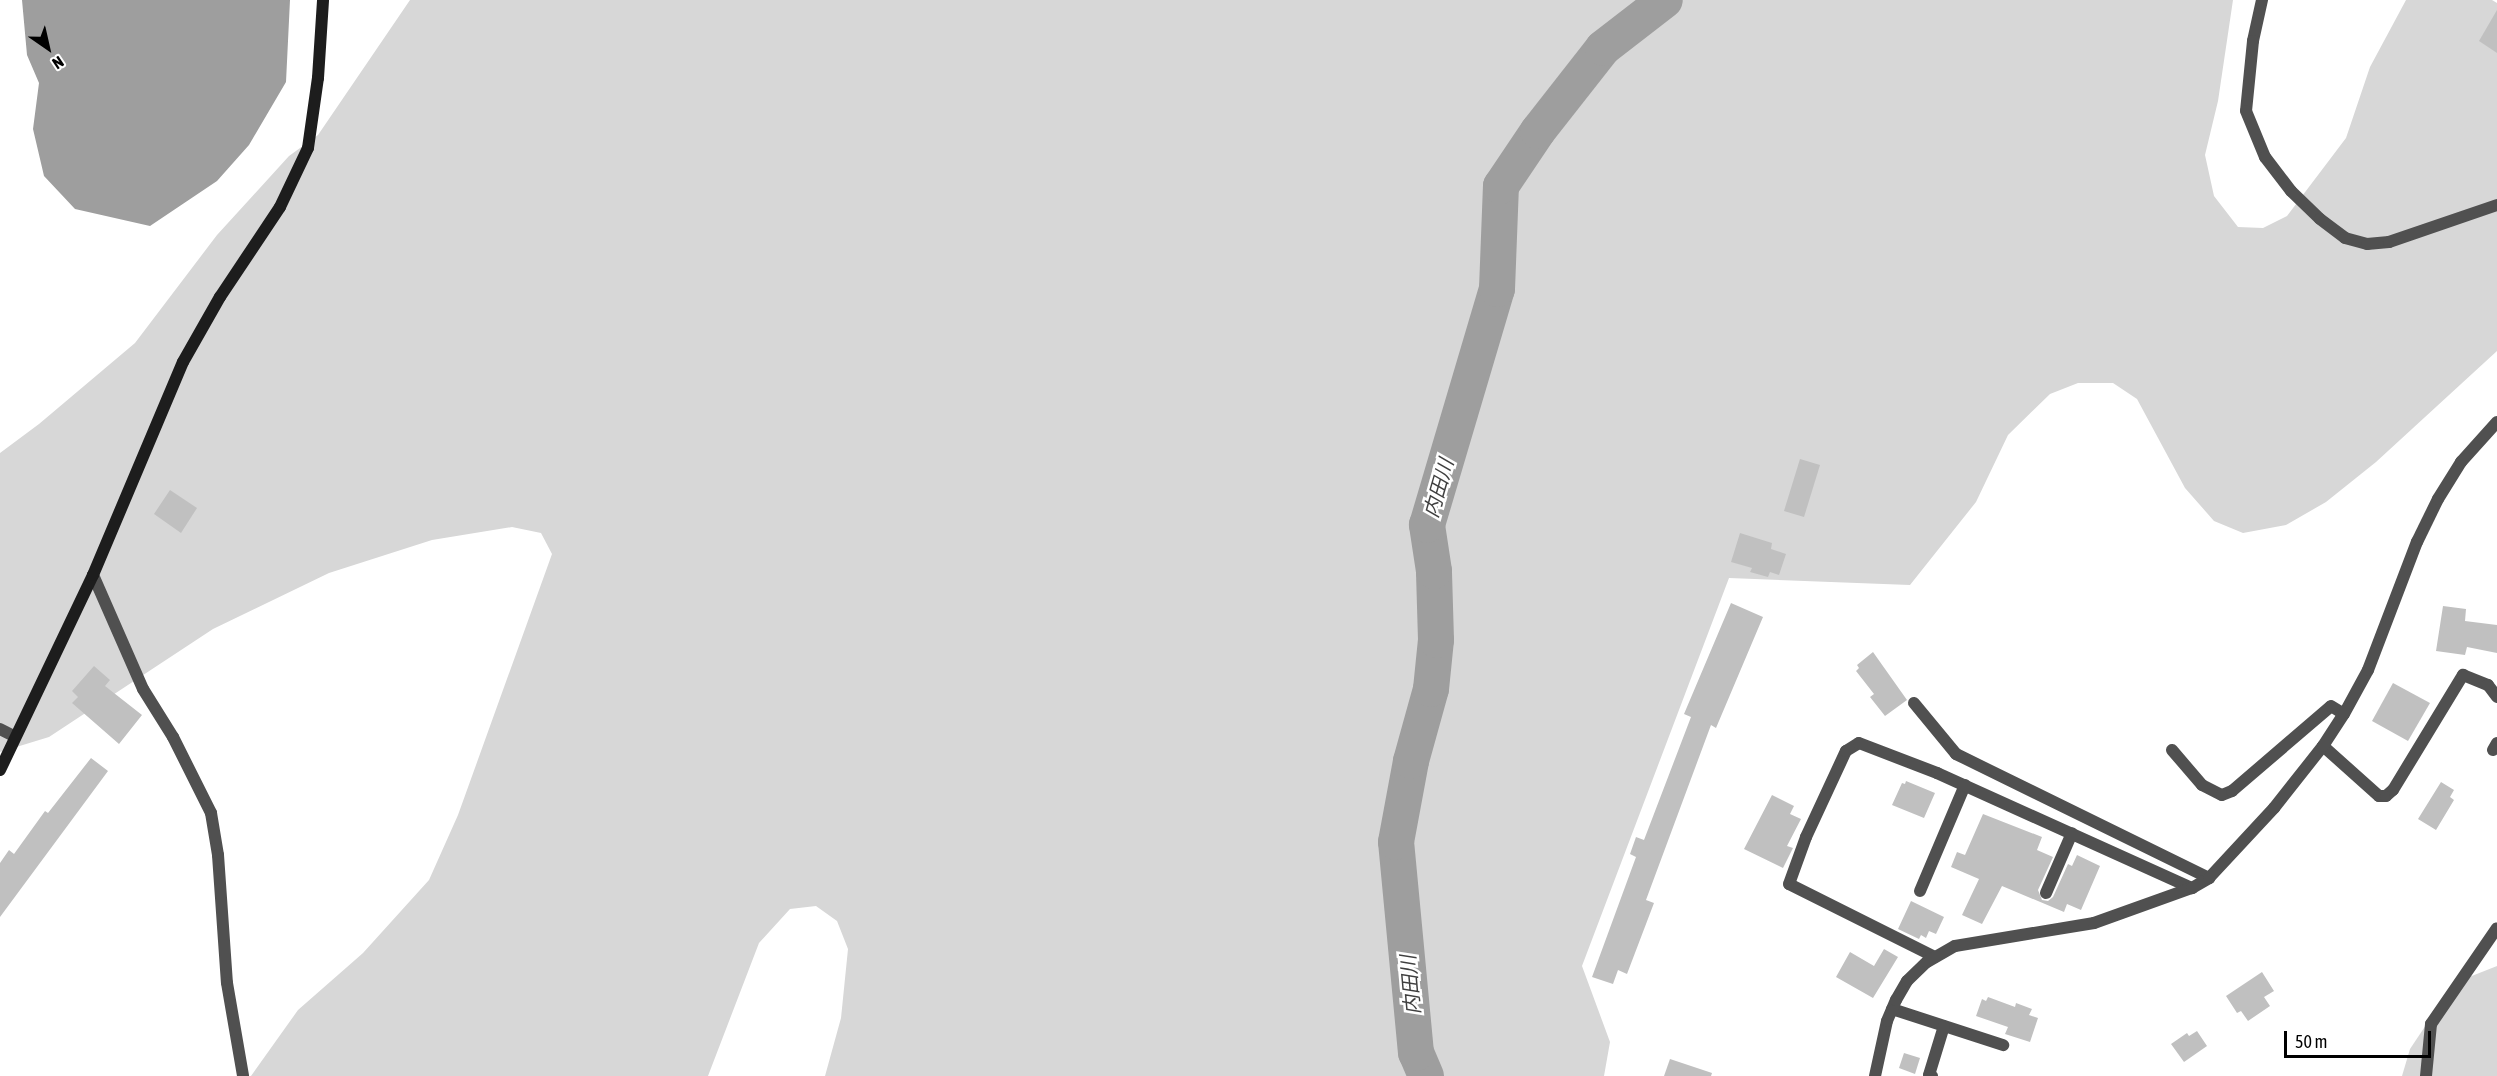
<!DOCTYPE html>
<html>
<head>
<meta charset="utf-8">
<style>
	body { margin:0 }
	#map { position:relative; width:2497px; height:1076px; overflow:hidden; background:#fff; font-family:"Asap Condensed","Noto Sans JP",sans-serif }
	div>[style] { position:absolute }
	.green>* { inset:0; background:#d7d7d7 }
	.water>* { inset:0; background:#9e9e9e }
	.river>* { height:36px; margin:-18px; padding:0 18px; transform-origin:18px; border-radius:18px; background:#9e9e9e }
	.building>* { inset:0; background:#c0c0c0 }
	.street>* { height:12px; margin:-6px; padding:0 6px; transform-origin:6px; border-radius:6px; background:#505050 }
	.secondary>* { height:12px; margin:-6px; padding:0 6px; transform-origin:6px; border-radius:6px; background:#1d1d1d }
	span { translate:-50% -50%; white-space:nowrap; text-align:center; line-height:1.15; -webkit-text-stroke:5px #fff; paint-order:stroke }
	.water-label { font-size:20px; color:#3f3f3f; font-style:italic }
	.north { position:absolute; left:18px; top:18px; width:60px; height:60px; -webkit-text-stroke:4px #fff; paint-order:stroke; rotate:146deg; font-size:16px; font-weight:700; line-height:24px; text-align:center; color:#000 }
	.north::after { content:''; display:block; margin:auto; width:21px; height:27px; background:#000; clip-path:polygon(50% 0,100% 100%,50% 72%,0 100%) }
	.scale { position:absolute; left:2284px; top:1031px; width:147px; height:27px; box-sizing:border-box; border:3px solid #000; border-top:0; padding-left:8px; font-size:18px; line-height:21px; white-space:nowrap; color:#000; -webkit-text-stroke:4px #fff; paint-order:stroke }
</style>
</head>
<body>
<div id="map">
	<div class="green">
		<div style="clip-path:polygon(410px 0,2233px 0,2218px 101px,2205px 155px,2214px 196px,2238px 227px,2263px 228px,2287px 216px,2346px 138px,2370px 67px,2406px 0,2492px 0,2497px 3px,2497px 351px,2376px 462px,2326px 502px,2286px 525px,2243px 533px,2214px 521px,2185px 488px,2137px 399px,2113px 383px,2078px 383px,2050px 394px,2008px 435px,1976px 502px,1910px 585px,1729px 578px,1582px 966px,1610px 1042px,1604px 1076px,825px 1076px,841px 1018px,848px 949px,837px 921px,816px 906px,790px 909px,759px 943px,708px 1076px,251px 1076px,298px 1010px,363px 953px,429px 880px,458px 815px,552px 554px,541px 533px,512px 527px,432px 540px,329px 573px,213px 629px,49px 737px,0 752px,0 453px,39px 424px,135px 343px,217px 235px,289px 156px,318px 135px)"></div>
		<div style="clip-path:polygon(2497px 966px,2497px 1076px,2402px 1076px,2410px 1049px,2454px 983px)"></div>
	</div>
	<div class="water">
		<div style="clip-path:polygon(22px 0,290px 0,286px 82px,249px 145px,217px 181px,150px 226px,75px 209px,44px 176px,33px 129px,39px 83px,27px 55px)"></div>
	</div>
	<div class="river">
		<div style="left:1426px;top:1076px;width:25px;rotate:-113deg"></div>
		<div style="left:1416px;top:1053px;width:212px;rotate:-95.4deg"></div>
		<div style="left:1396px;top:842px;width:82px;rotate:-79.5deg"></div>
		<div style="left:1411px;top:761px;width:75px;rotate:-74.5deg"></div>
		<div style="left:1431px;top:689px;width:49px;rotate:-84.2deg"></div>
		<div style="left:1436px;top:640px;width:69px;rotate:-91.7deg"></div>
		<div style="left:1434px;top:571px;width:47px;rotate:-98.7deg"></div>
		<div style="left:1427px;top:525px;width:246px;rotate:-73.5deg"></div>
		<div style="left:1497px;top:289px;width:103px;rotate:-87.8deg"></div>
		<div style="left:1501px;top:186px;width:66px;rotate:-56.1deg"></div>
		<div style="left:1538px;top:131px;width:105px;rotate:-51.9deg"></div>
		<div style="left:1603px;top:48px;width:78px;rotate:-37.7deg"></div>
	</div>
	<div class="building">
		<div style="clip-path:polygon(2497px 10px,2497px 53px,2479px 41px)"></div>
		<div style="clip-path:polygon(1800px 459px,1820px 465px,1804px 517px,1784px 511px)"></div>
		<div style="clip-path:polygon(170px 490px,197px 508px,181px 533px,154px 514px)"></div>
		<div style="clip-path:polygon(1740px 533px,1772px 543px,1771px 549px,1786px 554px,1779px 575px,1770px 572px,1768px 577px,1750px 572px,1752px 568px,1731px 562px)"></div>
		<div style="clip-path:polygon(1731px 603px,1763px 617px,1716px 728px,1711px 725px,1646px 900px,1654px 903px,1627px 974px,1618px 970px,1613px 984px,1592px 977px,1636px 857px,1630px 854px,1636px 837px,1644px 840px,1691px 717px,1684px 714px)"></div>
		<div style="clip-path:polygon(2443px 606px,2466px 609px,2465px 621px,2497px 625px,2497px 653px,2467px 647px,2465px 655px,2436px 651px)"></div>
		<div style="clip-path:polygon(1873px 652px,1907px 700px,1885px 716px,1870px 697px,1874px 694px,1856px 671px,1859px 668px,1857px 665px)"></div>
		<div style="clip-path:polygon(94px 666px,110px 680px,105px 686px,142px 715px,119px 744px,72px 703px,78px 697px,72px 691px)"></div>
		<div style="clip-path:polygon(2393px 683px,2430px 703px,2408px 741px,2372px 721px)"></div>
		<div style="clip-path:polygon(91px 758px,108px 771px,0 917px,0 863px,9px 850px,14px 854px,45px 811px,48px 813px)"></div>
		<div style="clip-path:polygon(1906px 781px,1935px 793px,1924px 818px,1892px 805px,1902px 783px,1905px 784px)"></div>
		<div style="clip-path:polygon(2441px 782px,2454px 790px,2450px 797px,2454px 800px,2436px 830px,2418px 819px)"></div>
		<div style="clip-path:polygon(1772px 795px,1794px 806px,1790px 814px,1801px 819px,1787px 846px,1793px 848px,1783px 868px,1744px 849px)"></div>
		<div style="clip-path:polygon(1983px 814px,2042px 837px,2037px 850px,2053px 857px,2038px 890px,2042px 900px,2048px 901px,2053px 897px,2068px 864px,2072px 866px,2077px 855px,2100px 866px,2081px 910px,2067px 904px,2064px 912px,2002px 886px,1982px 924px,1962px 915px,1979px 879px,1951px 867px,1957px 852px,1965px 855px)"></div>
		<div style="clip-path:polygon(1911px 901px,1944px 917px,1936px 934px,1929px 931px,1926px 938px,1921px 935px,1919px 939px,1898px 929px)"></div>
		<div style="clip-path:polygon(1884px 949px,1898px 957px,1873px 998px,1836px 977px,1850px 952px,1874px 966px)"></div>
		<div style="clip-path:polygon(2262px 972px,2274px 991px,2264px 997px,2270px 1006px,2248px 1021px,2241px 1011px,2237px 1013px,2226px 996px)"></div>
		<div style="clip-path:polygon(1988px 997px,2015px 1007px,2016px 1003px,2032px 1009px,2029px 1015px,2038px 1018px,2030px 1042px,2005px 1034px,2008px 1027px,1976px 1016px,1982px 999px,1986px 1001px)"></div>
		<div style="clip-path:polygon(2197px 1031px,2207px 1046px,2184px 1062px,2171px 1044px,2187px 1033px,2189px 1036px)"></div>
		<div style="clip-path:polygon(1904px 1053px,1920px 1058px,1915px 1074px,1899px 1068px)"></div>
		<div style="clip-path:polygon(1670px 1059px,1712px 1073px,1711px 1076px,1664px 1076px)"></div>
	</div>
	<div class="street">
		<div style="left:2262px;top:0;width:42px;rotate:102.4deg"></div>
		<div style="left:2253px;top:41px;width:70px;rotate:95.7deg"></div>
		<div style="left:2246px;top:111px;width:50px;rotate:67.6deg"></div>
		<div style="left:2265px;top:157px;width:43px;rotate:52.6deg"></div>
		<div style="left:2291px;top:191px;width:40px;rotate:44deg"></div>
		<div style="left:2320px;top:219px;width:31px;rotate:37deg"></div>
		<div style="left:2345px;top:238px;width:23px;rotate:15deg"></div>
		<div style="left:2367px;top:244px;width:22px;rotate:-5deg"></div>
		<div style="left:2389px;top:242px;width:114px;rotate:-18.9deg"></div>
		<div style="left:93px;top:575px;width:124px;rotate:66.3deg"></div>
		<div style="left:143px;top:689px;width:57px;rotate:58deg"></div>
		<div style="left:173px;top:737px;width:85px;rotate:63.4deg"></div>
		<div style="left:211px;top:813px;width:43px;rotate:80.5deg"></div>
		<div style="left:218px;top:855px;width:128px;rotate:86deg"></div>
		<div style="left:227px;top:983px;width:94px;rotate:80.2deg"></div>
		<div style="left:1914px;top:703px;width:66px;rotate:50.5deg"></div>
		<div style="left:1956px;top:754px;width:282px;rotate:26.1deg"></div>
		<div style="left:0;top:729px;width:16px;rotate:27deg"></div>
		<div style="left:2323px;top:746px;width:75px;rotate:41.8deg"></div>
		<div style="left:2379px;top:796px;width:7px"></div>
		<div style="left:2386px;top:796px;width:9px;rotate:-41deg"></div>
		<div style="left:2393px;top:790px;width:135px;rotate:-58.7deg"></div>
		<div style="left:2463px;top:675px;width:27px;rotate:22deg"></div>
		<div style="left:2488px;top:685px;width:15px;rotate:53deg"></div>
		<div style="left:2172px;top:750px;width:46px;rotate:49.4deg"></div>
		<div style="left:2202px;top:785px;width:22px;rotate:27deg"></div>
		<div style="left:2222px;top:795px;width:11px;rotate:-22deg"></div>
		<div style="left:2232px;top:791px;width:130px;rotate:-40.6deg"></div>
		<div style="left:2331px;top:706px;width:15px;rotate:32deg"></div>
		<div style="left:2493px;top:750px;width:8px;rotate:-60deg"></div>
		<div style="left:1920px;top:891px;width:115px;rotate:-67deg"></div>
		<div style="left:2046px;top:893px;width:65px;rotate:-66.6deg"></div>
		<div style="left:1935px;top:957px;width:163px;rotate:-153.4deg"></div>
		<div style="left:1789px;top:884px;width:50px;rotate:-70.1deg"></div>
		<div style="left:1806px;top:837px;width:95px;rotate:-65.1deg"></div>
		<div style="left:1846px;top:751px;width:15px;rotate:-32deg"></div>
		<div style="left:1859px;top:743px;width:84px;rotate:21deg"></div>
		<div style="left:1937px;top:773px;width:280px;rotate:24.3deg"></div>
		<div style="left:1892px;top:1009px;width:117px;rotate:18deg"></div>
		<div style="left:1875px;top:1076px;width:56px;rotate:-77.7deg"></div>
		<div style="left:1887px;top:1021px;width:23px;rotate:-67deg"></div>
		<div style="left:1896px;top:1000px;width:22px;rotate:-60deg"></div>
		<div style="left:1907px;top:981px;width:28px;rotate:-44deg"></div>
		<div style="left:1927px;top:962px;width:32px;rotate:-30deg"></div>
		<div style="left:1955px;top:946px;width:141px;rotate:-9.4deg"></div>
		<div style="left:2094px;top:923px;width:104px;rotate:-19.7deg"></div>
		<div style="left:2192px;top:888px;width:20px;rotate:-30deg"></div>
		<div style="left:2209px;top:878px;width:96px;rotate:-47.1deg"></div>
		<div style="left:2274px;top:808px;width:79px;rotate:-51.7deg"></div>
		<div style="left:2323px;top:746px;width:38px;rotate:-57deg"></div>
		<div style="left:2344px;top:714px;width:50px;rotate:-61.4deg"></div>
		<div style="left:2368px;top:670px;width:137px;rotate:-69.1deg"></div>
		<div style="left:2417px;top:542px;width:48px;rotate:-64deg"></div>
		<div style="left:2438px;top:499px;width:44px;rotate:-58.1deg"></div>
		<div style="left:2461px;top:462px;width:54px;rotate:-48deg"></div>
		<div style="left:1932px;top:1076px;width:3px;rotate:-162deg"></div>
		<div style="left:1929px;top:1075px;width:51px;rotate:-73deg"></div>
		<div style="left:2426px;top:1076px;width:52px;rotate:-84.5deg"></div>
		<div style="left:2431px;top:1024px;width:116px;rotate:-55.5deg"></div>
	</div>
	<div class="secondary">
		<div style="left:0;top:770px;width:216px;rotate:-64.5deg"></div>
		<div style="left:93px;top:575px;width:231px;rotate:-67.1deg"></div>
		<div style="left:183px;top:362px;width:75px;rotate:-60.4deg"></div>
		<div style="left:220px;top:297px;width:108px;rotate:-56.3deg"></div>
		<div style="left:280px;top:207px;width:65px;rotate:-64.6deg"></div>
		<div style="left:308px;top:148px;width:71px;rotate:-81.9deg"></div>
		<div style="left:318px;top:78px;width:78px;rotate:-86.3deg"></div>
	</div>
	<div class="water-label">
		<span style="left:1438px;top:488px;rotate:-74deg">内田川</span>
		<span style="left:1410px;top:985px;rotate:-95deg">内田川</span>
	</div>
	<div class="north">N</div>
	<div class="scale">50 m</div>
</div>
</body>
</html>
